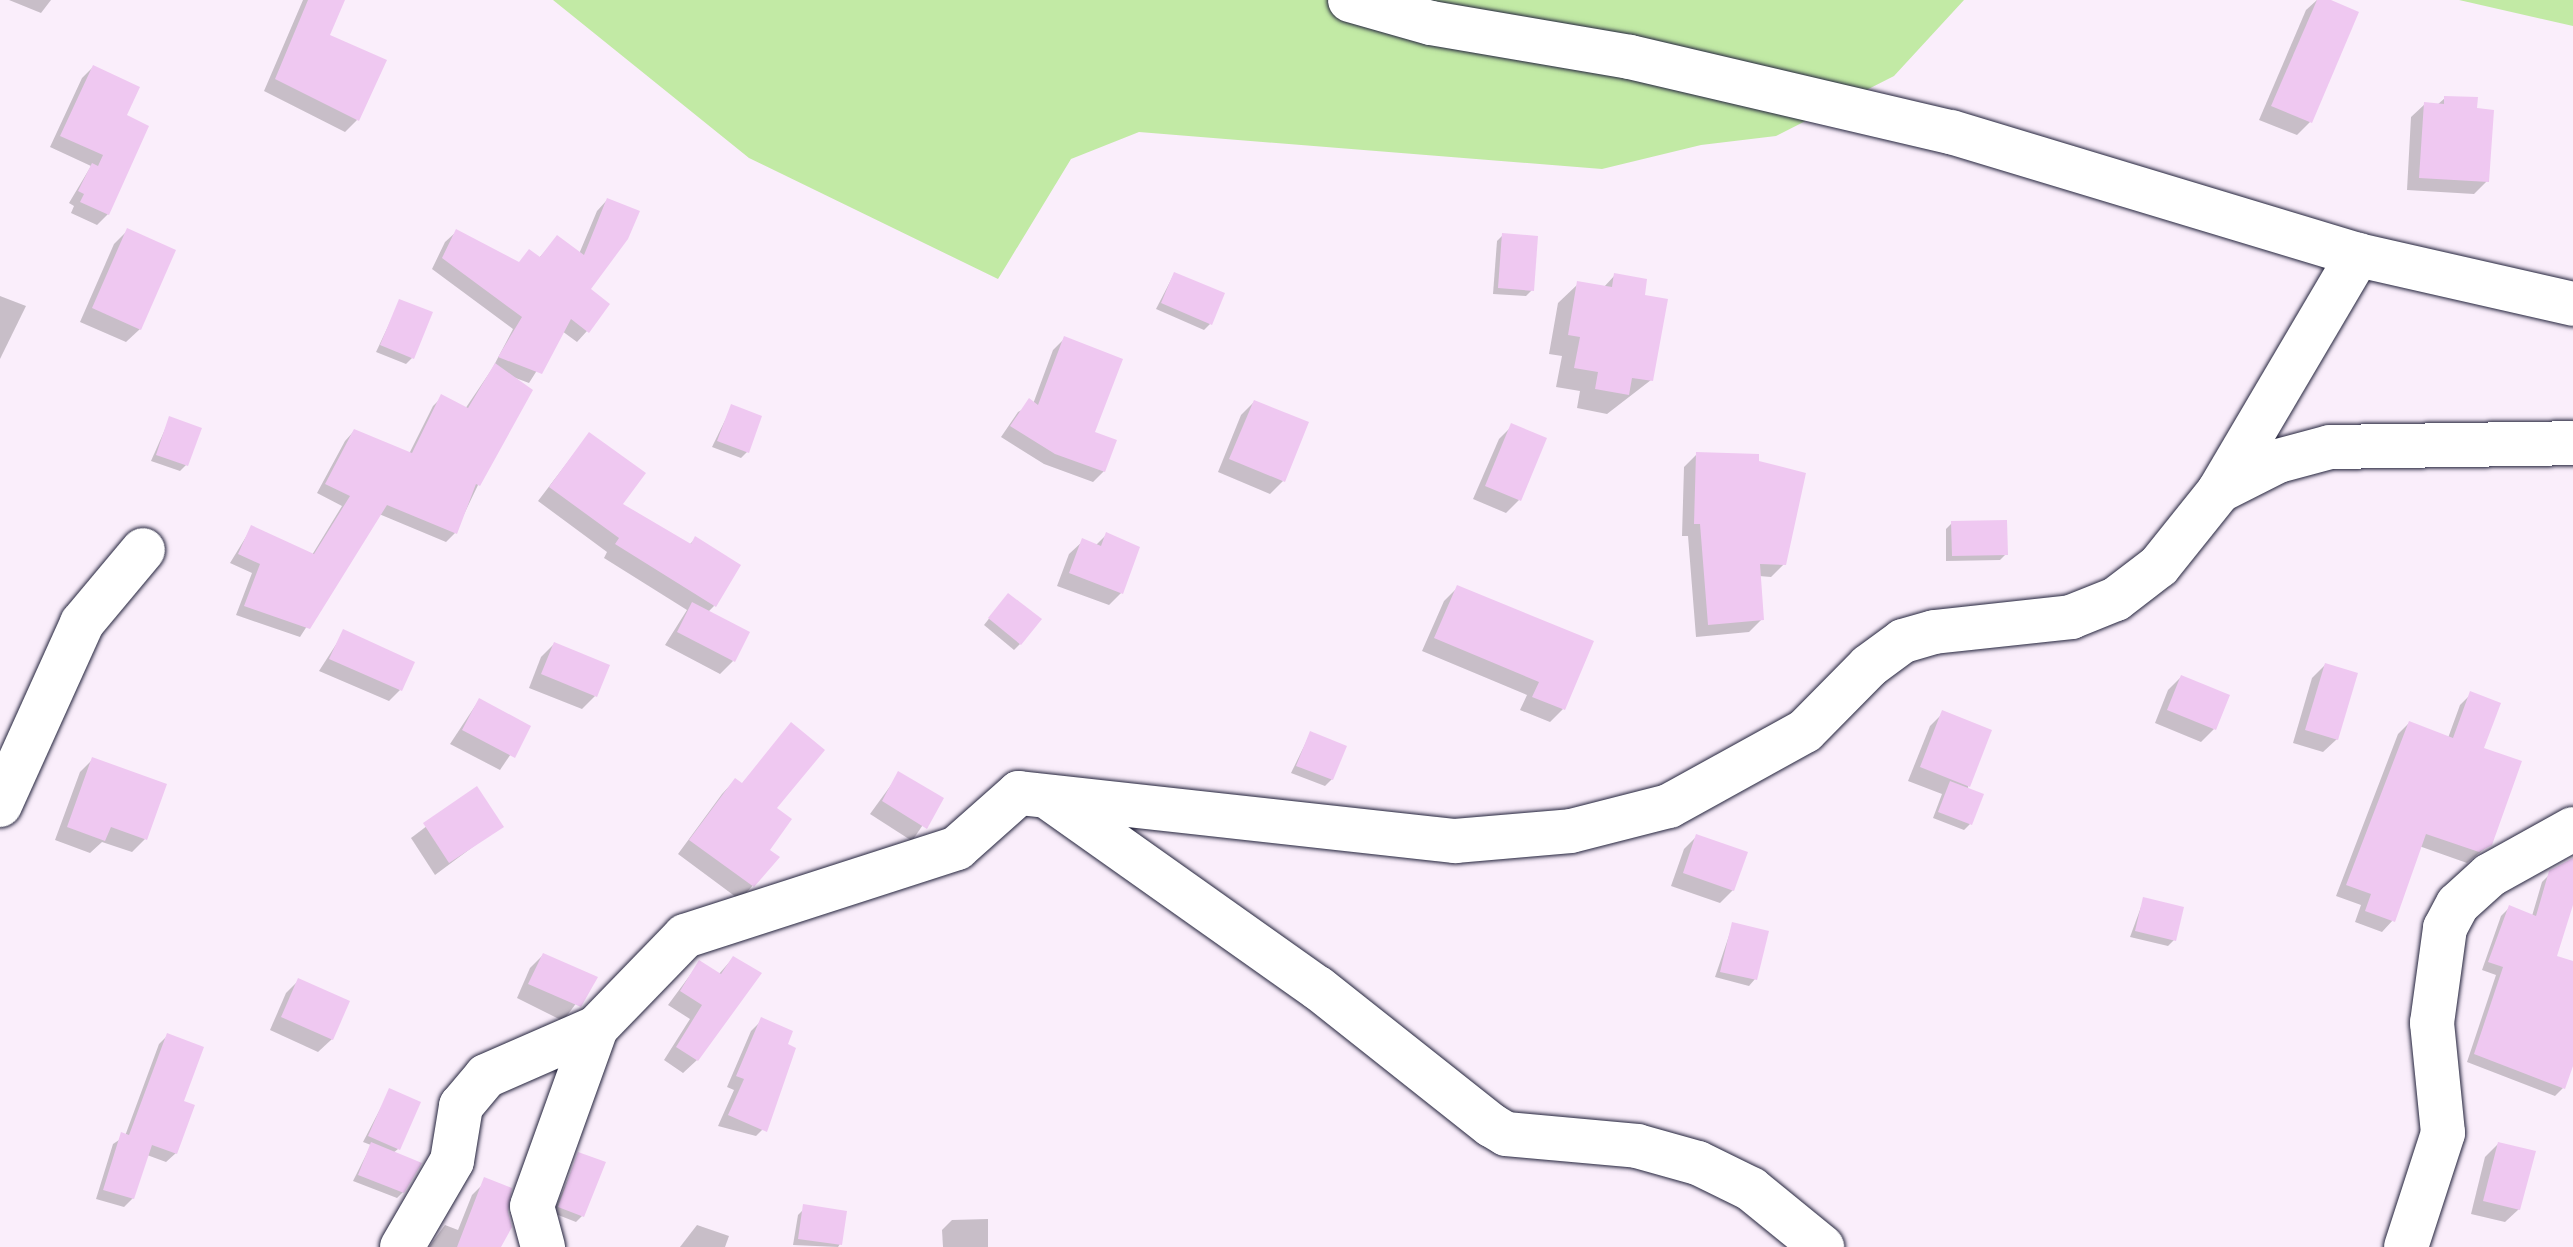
<!DOCTYPE html>
<html>
<head>
<meta charset="utf-8">
<style>
	body { margin:0 }
	#map { position:relative; width:2573px; height:1247px; overflow:hidden; background:#faeefb; font-family:"Indie Flower",sans-serif }
	div>[style] { position:absolute }
	.green>* { inset:0; background:#c2eaa5 }
	.shadow>* { inset:0; background:#0003 }
	.building>* { inset:0; background:#efc8f1 }
	.roads { filter:drop-shadow(0 0 2px #22223b) drop-shadow(0 0 2px #22223b) }
	.minor>* { height:44px; margin:-22px; padding:0 22px; transform-origin:22px; border-radius:22px; background:#fff }
	span { translate:-50% -50%; white-space:nowrap; text-align:center; line-height:1.15; -webkit-text-stroke:6px #fff; paint-order:stroke }
</style>
</head>
<body>
<div id="map">
	<div class="green">
		<div style="clip-path:polygon(553px 0,1964px 0,1894px 76px,1776px 136px,1701px 145px,1602px 169px,1139px 132px,1071px 159px,998px 279px,749px 158px)"></div>
		<div style="clip-path:polygon(2459px 0,2573px 0,2573px 26px)"></div>
	</div>
	<div class="shadow">
		<div style="clip-path:polygon(9px 0,51px 0,41px 13px)"></div>
		<div style="clip-path:polygon(303px 0,343px 0,327px 36px,357px 120px,345px 132px,264px 91px)"></div>
		<div style="clip-path:polygon(2317px 0,2326px 0,2310px 122px,2297px 135px,2259px 120px,2306px 10px)"></div>
		<div style="clip-path:polygon(93px 67px,124px 116px,108px 214px,97px 225px,71px 213px,74px 206px,69px 203px,91px 166px,50px 147px,82px 78px)"></div>
		<div style="clip-path:polygon(2445px 98px,2487px 181px,2474px 194px,2407px 190px,2411px 117px,2425px 104px,2437px 105px)"></div>
		<div style="clip-path:polygon(607px 200px,588px 289px,587px 331px,577px 342px,562px 331px,529px 383px,513px 377px,478px 485px,455px 533px,446px 542px,379px 514px,300px 637px,236px 615px,252px 573px,230px 563px,252px 527px,312px 555px,342px 506px,317px 493px,345px 441px,354px 431px,409px 454px,433px 406px,442px 397px,465px 409px,492px 369px,513px 329px,432px 269px,445px 242px,456px 232px,518px 264px,539px 258px,557px 238px,579px 254px,597px 211px)"></div>
		<div style="clip-path:polygon(127px 231px,140px 329px,126px 342px,80px 322px,114px 244px)"></div>
		<div style="clip-path:polygon(1503px 235px,1532px 290px,1526px 296px,1493px 294px,1497px 241px)"></div>
		<div style="clip-path:polygon(1174px 274px,1210px 324px,1204px 330px,1156px 309px)"></div>
		<div style="clip-path:polygon(1615px 275px,1642px 297px,1651px 380px,1607px 414px,1577px 408px,1580px 391px,1556px 387px,1562px 356px,1549px 354px,1558px 303px,1578px 284px,1603px 288px)"></div>
		<div style="clip-path:polygon(0 296px,26px 306px,0 359px)"></div>
		<div style="clip-path:polygon(400px 301px,412px 358px,406px 364px,376px 352px)"></div>
		<div style="clip-path:polygon(1064px 339px,1104px 471px,1093px 482px,1044px 464px,1001px 437px,1018px 412px,1033px 404px,1053px 350px)"></div>
		<div style="clip-path:polygon(1254px 402px,1283px 481px,1270px 494px,1218px 472px,1241px 415px)"></div>
		<div style="clip-path:polygon(732px 406px,747px 452px,741px 458px,712px 447px)"></div>
		<div style="clip-path:polygon(170px 418px,186px 465px,180px 471px,151px 461px)"></div>
		<div style="clip-path:polygon(1512px 426px,1519px 500px,1506px 513px,1473px 499px,1499px 439px)"></div>
		<div style="clip-path:polygon(589px 434px,620px 505px,689px 545px,695px 539px,714px 606px,708px 612px,733px 661px,720px 674px,665px 645px,687px 610px,604px 558px,607px 552px,538px 501px)"></div>
		<div style="clip-path:polygon(1697px 454px,1784px 564px,1771px 577px,1759px 576px,1762px 619px,1749px 632px,1696px 637px,1688px 536px,1682px 536px,1684px 467px)"></div>
		<div style="clip-path:polygon(1952px 523px,2006px 554px,2000px 560px,1946px 561px,1946px 529px)"></div>
		<div style="clip-path:polygon(1106px 535px,1122px 592px,1109px 605px,1057px 586px,1069px 554px,1083px 541px,1095px 546px)"></div>
		<div style="clip-path:polygon(1457px 588px,1563px 709px,1550px 722px,1520px 710px,1527px 695px,1422px 651px,1444px 601px)"></div>
		<div style="clip-path:polygon(1002px 602px,1020px 644px,1014px 650px,984px 625px)"></div>
		<div style="clip-path:polygon(344px 632px,400px 690px,389px 701px,319px 671px)"></div>
		<div style="clip-path:polygon(554px 644px,595px 696px,582px 709px,529px 688px,541px 657px)"></div>
		<div style="clip-path:polygon(2325px 665px,2337px 739px,2323px 752px,2293px 743px,2312px 678px)"></div>
		<div style="clip-path:polygon(2181px 677px,2214px 729px,2201px 742px,2155px 723px,2168px 690px)"></div>
		<div style="clip-path:polygon(2471px 694px,2490px 844px,2467px 863px,2419px 846px,2393px 920px,2382px 932px,2355px 922px,2361px 905px,2336px 896px,2398px 734px,2409px 723px,2448px 738px,2460px 705px)"></div>
		<div style="clip-path:polygon(479px 700px,529px 727px,500px 770px,450px 744px)"></div>
		<div style="clip-path:polygon(1943px 713px,1968px 785px,1970px 824px,1964px 830px,1933px 818px,1942px 794px,1908px 781px,1930px 726px)"></div>
		<div style="clip-path:polygon(791px 725px,767px 851px,777px 858px,740px 900px,678px 854px,722px 794px,735px 780px,741px 785px)"></div>
		<div style="clip-path:polygon(1310px 734px,1332px 779px,1325px 786px,1291px 773px)"></div>
		<div style="clip-path:polygon(93px 759px,145px 839px,132px 852px,102px 842px,90px 853px,55px 840px,80px 772px)"></div>
		<div style="clip-path:polygon(899px 774px,941px 798px,912px 841px,870px 814px)"></div>
		<div style="clip-path:polygon(476px 789px,501px 826px,435px 875px,411px 838px)"></div>
		<div style="clip-path:polygon(1697px 836px,1733px 890px,1720px 903px,1671px 886px,1684px 849px)"></div>
		<div style="clip-path:polygon(2550px 874px,2573px 881px,2573px 898px,2555px 958px,2573px 963px,2573px 1051px,2563px 1088px,2555px 1096px,2467px 1062px,2496px 975px,2482px 970px,2501px 916px,2509px 908px,2532px 916px,2542px 882px)"></div>
		<div style="clip-path:polygon(2144px 899px,2174px 940px,2168px 946px,2130px 937px)"></div>
		<div style="clip-path:polygon(1733px 924px,1755px 979px,1749px 986px,1715px 977px)"></div>
		<div style="clip-path:polygon(543px 955px,595px 978px,563px 1021px,517px 998px,530px 968px)"></div>
		<div style="clip-path:polygon(733px 958px,697px 1060px,683px 1073px,664px 1060px,690px 1019px,668px 1005px,699px 963px,718px 975px)"></div>
		<div style="clip-path:polygon(299px 980px,332px 1039px,318px 1052px,270px 1030px,286px 993px)"></div>
		<div style="clip-path:polygon(762px 1020px,767px 1125px,756px 1136px,718px 1126px,734px 1090px,727px 1087px,751px 1031px)"></div>
		<div style="clip-path:polygon(168px 1035px,181px 1102px,176px 1153px,166px 1162px,147px 1155px,133px 1198px,124px 1207px,96px 1199px,113px 1144px,125px 1136px,159px 1044px)"></div>
		<div style="clip-path:polygon(390px 1090px,398px 1149px,393px 1153px,403px 1192px,397px 1198px,353px 1181px,371px 1145px,363px 1142px)"></div>
		<div style="clip-path:polygon(2498px 1144px,2519px 1209px,2505px 1222px,2471px 1214px,2485px 1157px)"></div>
		<div style="clip-path:polygon(579px 1154px,582px 1216px,576px 1222px,553px 1213px)"></div>
		<div style="clip-path:polygon(483px 1184px,499px 1247px,429px 1247px,445px 1225px,458px 1230px,472px 1195px)"></div>
		<div style="clip-path:polygon(804px 1209px,840px 1244px,838px 1247px,793px 1245px,798px 1215px)"></div>
		<div style="clip-path:polygon(988px 1219px,988px 1247px,943px 1247px,942px 1230px,952px 1220px)"></div>
		<div style="clip-path:polygon(697px 1225px,729px 1236px,725px 1247px,680px 1247px)"></div>
	</div>
	<div class="building">
		<div style="clip-path:polygon(308px 0,345px 0,330px 35px,387px 60px,359px 121px,275px 79px)"></div>
		<div style="clip-path:polygon(2317px 0,2331px 0,2359px 12px,2312px 123px,2271px 106px)"></div>
		<div style="clip-path:polygon(93px 65px,140px 87px,127px 115px,149px 126px,109px 215px,80px 202px,84px 194px,78px 191px,92px 163px,98px 166px,103px 155px,60px 136px)"></div>
		<div style="clip-path:polygon(2444px 96px,2478px 97px,2477px 108px,2494px 110px,2489px 182px,2419px 178px,2424px 102px,2444px 104px)"></div>
		<div style="clip-path:polygon(607px 198px,640px 211px,628px 239px,591px 289px,610px 304px,589px 333px,571px 319px,542px 374px,498px 357px,522px 317px,442px 258px,456px 229px,519px 262px,529px 249px,540px 257px,557px 235px,584px 255px)"></div>
		<div style="clip-path:polygon(127px 228px,176px 250px,141px 330px,92px 308px)"></div>
		<div style="clip-path:polygon(1502px 233px,1538px 236px,1534px 291px,1498px 288px)"></div>
		<div style="clip-path:polygon(1174px 272px,1225px 293px,1212px 325px,1161px 303px)"></div>
		<div style="clip-path:polygon(1614px 273px,1647px 279px,1645px 295px,1668px 299px,1653px 381px,1632px 378px,1629px 395px,1595px 389px,1598px 372px,1574px 368px,1580px 337px,1568px 335px,1577px 281px,1612px 287px)"></div>
		<div style="clip-path:polygon(399px 299px,433px 312px,414px 359px,380px 345px)"></div>
		<div style="clip-path:polygon(1064px 336px,1123px 359px,1095px 432px,1117px 440px,1105px 472px,1055px 454px,1010px 426px,1029px 398px,1038px 405px)"></div>
		<div style="clip-path:polygon(495px 363px,533px 390px,480px 486px,476px 484px,457px 534px,387px 505px,310px 629px,244px 606px,260px 564px,238px 554px,251px 525px,314px 554px,350px 496px,325px 484px,354px 429px,412px 453px,441px 394px,468px 408px)"></div>
		<div style="clip-path:polygon(1254px 400px,1309px 422px,1285px 482px,1229px 459px)"></div>
		<div style="clip-path:polygon(731px 404px,762px 416px,749px 453px,717px 441px)"></div>
		<div style="clip-path:polygon(169px 416px,202px 428px,188px 466px,156px 455px)"></div>
		<div style="clip-path:polygon(1511px 423px,1547px 438px,1521px 501px,1485px 486px)"></div>
		<div style="clip-path:polygon(589px 432px,646px 473px,623px 504px,691px 544px,695px 536px,741px 565px,716px 607px,615px 544px,619px 538px,549px 487px)"></div>
		<div style="clip-path:polygon(1696px 452px,1759px 454px,1759px 461px,1806px 473px,1786px 565px,1760px 564px,1764px 620px,1708px 625px,1700px 524px,1694px 524px)"></div>
		<div style="clip-path:polygon(2007px 520px,2008px 555px,1952px 556px,1951px 521px)"></div>
		<div style="clip-path:polygon(1106px 532px,1140px 547px,1123px 594px,1069px 573px,1082px 538px,1101px 546px)"></div>
		<div style="clip-path:polygon(1457px 585px,1594px 641px,1565px 710px,1532px 697px,1539px 682px,1434px 638px)"></div>
		<div style="clip-path:polygon(1008px 593px,1042px 619px,1021px 645px,988px 618px)"></div>
		<div style="clip-path:polygon(692px 602px,750px 632px,735px 662px,677px 632px)"></div>
		<div style="clip-path:polygon(343px 629px,415px 662px,402px 691px,329px 659px)"></div>
		<div style="clip-path:polygon(554px 642px,610px 665px,597px 697px,541px 674px)"></div>
		<div style="clip-path:polygon(2325px 663px,2358px 673px,2338px 740px,2305px 730px)"></div>
		<div style="clip-path:polygon(2181px 675px,2230px 695px,2216px 730px,2167px 710px)"></div>
		<div style="clip-path:polygon(2470px 691px,2501px 703px,2484px 748px,2522px 761px,2492px 845px,2479px 852px,2426px 834px,2395px 922px,2365px 911px,2371px 894px,2346px 885px,2409px 721px,2453px 738px)"></div>
		<div style="clip-path:polygon(479px 698px,531px 726px,515px 758px,462px 730px)"></div>
		<div style="clip-path:polygon(1942px 710px,1992px 730px,1970px 787px,1920px 767px)"></div>
		<div style="clip-path:polygon(791px 722px,825px 750px,777px 808px,792px 819px,770px 850px,780px 857px,754px 887px,689px 840px,735px 778px,742px 783px)"></div>
		<div style="clip-path:polygon(1310px 731px,1347px 746px,1333px 780px,1296px 766px)"></div>
		<div style="clip-path:polygon(92px 757px,167px 784px,147px 840px,111px 827px,105px 841px,67px 827px)"></div>
		<div style="clip-path:polygon(898px 771px,944px 798px,927px 829px,882px 801px)"></div>
		<div style="clip-path:polygon(1950px 781px,1984px 794px,1972px 825px,1938px 812px)"></div>
		<div style="clip-path:polygon(477px 786px,504px 827px,449px 863px,423px 823px)"></div>
		<div style="clip-path:polygon(1696px 834px,1748px 852px,1734px 891px,1683px 873px)"></div>
		<div style="clip-path:polygon(2573px 858px,2573px 905px,2557px 956px,2573px 961px,2573px 1066px,2565px 1089px,2474px 1054px,2503px 967px,2488px 962px,2509px 905px,2536px 916px,2549px 871px)"></div>
		<div style="clip-path:polygon(2143px 897px,2184px 907px,2176px 941px,2135px 931px)"></div>
		<div style="clip-path:polygon(1732px 922px,1769px 931px,1757px 980px,1720px 972px)"></div>
		<div style="clip-path:polygon(543px 953px,598px 977px,581px 1007px,528px 984px)"></div>
		<div style="clip-path:polygon(733px 956px,762px 973px,698px 1061px,676px 1047px,702px 1005px,680px 991px,699px 960px,721px 974px)"></div>
		<div style="clip-path:polygon(298px 978px,350px 1001px,333px 1040px,281px 1017px)"></div>
		<div style="clip-path:polygon(761px 1017px,793px 1031px,788px 1044px,796px 1048px,767px 1132px,728px 1115px,744px 1079px,736px 1076px)"></div>
		<div style="clip-path:polygon(167px 1033px,204px 1047px,184px 1101px,195px 1105px,177px 1154px,152px 1145px,134px 1199px,103px 1190px,121px 1132px,129px 1135px)"></div>
		<div style="clip-path:polygon(389px 1088px,421px 1102px,400px 1150px,368px 1136px)"></div>
		<div style="clip-path:polygon(371px 1142px,422px 1163px,404px 1193px,358px 1175px)"></div>
		<div style="clip-path:polygon(2498px 1142px,2536px 1151px,2520px 1210px,2483px 1201px)"></div>
		<div style="clip-path:polygon(578px 1152px,606px 1162px,584px 1217px,558px 1207px)"></div>
		<div style="clip-path:polygon(484px 1177px,512px 1188px,508px 1212px,512px 1227px,501px 1247px,457px 1247px)"></div>
		<div style="clip-path:polygon(803px 1204px,847px 1211px,842px 1245px,798px 1239px)"></div>
	</div>
	<div class="roads">
		<div class="minor">
			<div style="left:1350px;top:0;width:84px;rotate:15.9deg"></div>
			<div style="left:1431px;top:23px;width:202px;rotate:9.7deg"></div>
			<div style="left:1630px;top:57px;width:330px;rotate:13.2deg"></div>
			<div style="left:1951px;top:132px;width:425px;rotate:16.8deg"></div>
			<div style="left:2358px;top:255px;width:221px;rotate:12.8deg"></div>
			<div style="left:2219px;top:491px;width:66px;rotate:-27deg"></div>
			<div style="left:2278px;top:461px;width:54px;rotate:-15.1deg"></div>
			<div style="left:2330px;top:447px;width:243px;rotate:-0.9deg"></div>
			<div style="left:1052px;top:800px;width:326px;rotate:35.3deg"></div>
			<div style="left:1318px;top:988px;width:221px;rotate:38.4deg"></div>
			<div style="left:1491px;top:1125px;width:17px;rotate:31deg"></div>
			<div style="left:1506px;top:1134px;width:132px;rotate:5.2deg"></div>
			<div style="left:1637px;top:1146px;width:63px;rotate:15.6deg"></div>
			<div style="left:1698px;top:1163px;width:59px;rotate:26.1deg"></div>
			<div style="left:1751px;top:1189px;width:92px;rotate:39.2deg"></div>
			<div style="left:0;top:805px;width:200px;rotate:-65.7deg"></div>
			<div style="left:82px;top:623px;width:95px;rotate:-50.1deg"></div>
			<div style="left:402px;top:1247px;width:99px;rotate:-59.8deg"></div>
			<div style="left:452px;top:1161px;width:56px;rotate:-80.7deg"></div>
			<div style="left:461px;top:1106px;width:39px;rotate:-50deg"></div>
			<div style="left:486px;top:1076px;width:120px;rotate:-23.6deg"></div>
			<div style="left:543px;top:1247px;width:42px;rotate:-105deg"></div>
			<div style="left:532px;top:1206px;width:189px;rotate:-70.2deg"></div>
			<div style="left:596px;top:1028px;width:128px;rotate:-45.9deg"></div>
			<div style="left:685px;top:936px;width:286px;rotate:-17.9deg"></div>
			<div style="left:957px;top:848px;width:83px;rotate:-41.6deg"></div>
			<div style="left:1019px;top:793px;width:439px;rotate:6.3deg"></div>
			<div style="left:1455px;top:841px;width:116px;rotate:-4.9deg"></div>
			<div style="left:1571px;top:831px;width:101px;rotate:-14.3deg"></div>
			<div style="left:1669px;top:806px;width:155px;rotate:-28.9deg"></div>
			<div style="left:1805px;top:731px;width:91px;rotate:-45.4deg"></div>
			<div style="left:1869px;top:666px;width:42px;rotate:-36.3deg"></div>
			<div style="left:1903px;top:641px;width:32px;rotate:-16deg"></div>
			<div style="left:1934px;top:632px;width:138px;rotate:-6.2deg"></div>
			<div style="left:2071px;top:617px;width:48px;rotate:-21.8deg"></div>
			<div style="left:2116px;top:599px;width:54px;rotate:-37.5deg"></div>
			<div style="left:2159px;top:566px;width:96px;rotate:-51.3deg"></div>
			<div style="left:2219px;top:491px;width:274px;rotate:-59.5deg"></div>
			<div style="left:2406px;top:1247px;width:120px;rotate:-72deg"></div>
			<div style="left:2443px;top:1133px;width:111px;rotate:-95.7deg"></div>
			<div style="left:2432px;top:1023px;width:96px;rotate:-82.2deg"></div>
			<div style="left:2445px;top:928px;width:27px;rotate:-62deg"></div>
			<div style="left:2458px;top:904px;width:43px;rotate:-42.2deg"></div>
			<div style="left:2490px;top:875px;width:95px;rotate:-29deg"></div>
		</div>
	</div>
</div>
</body>
</html>
